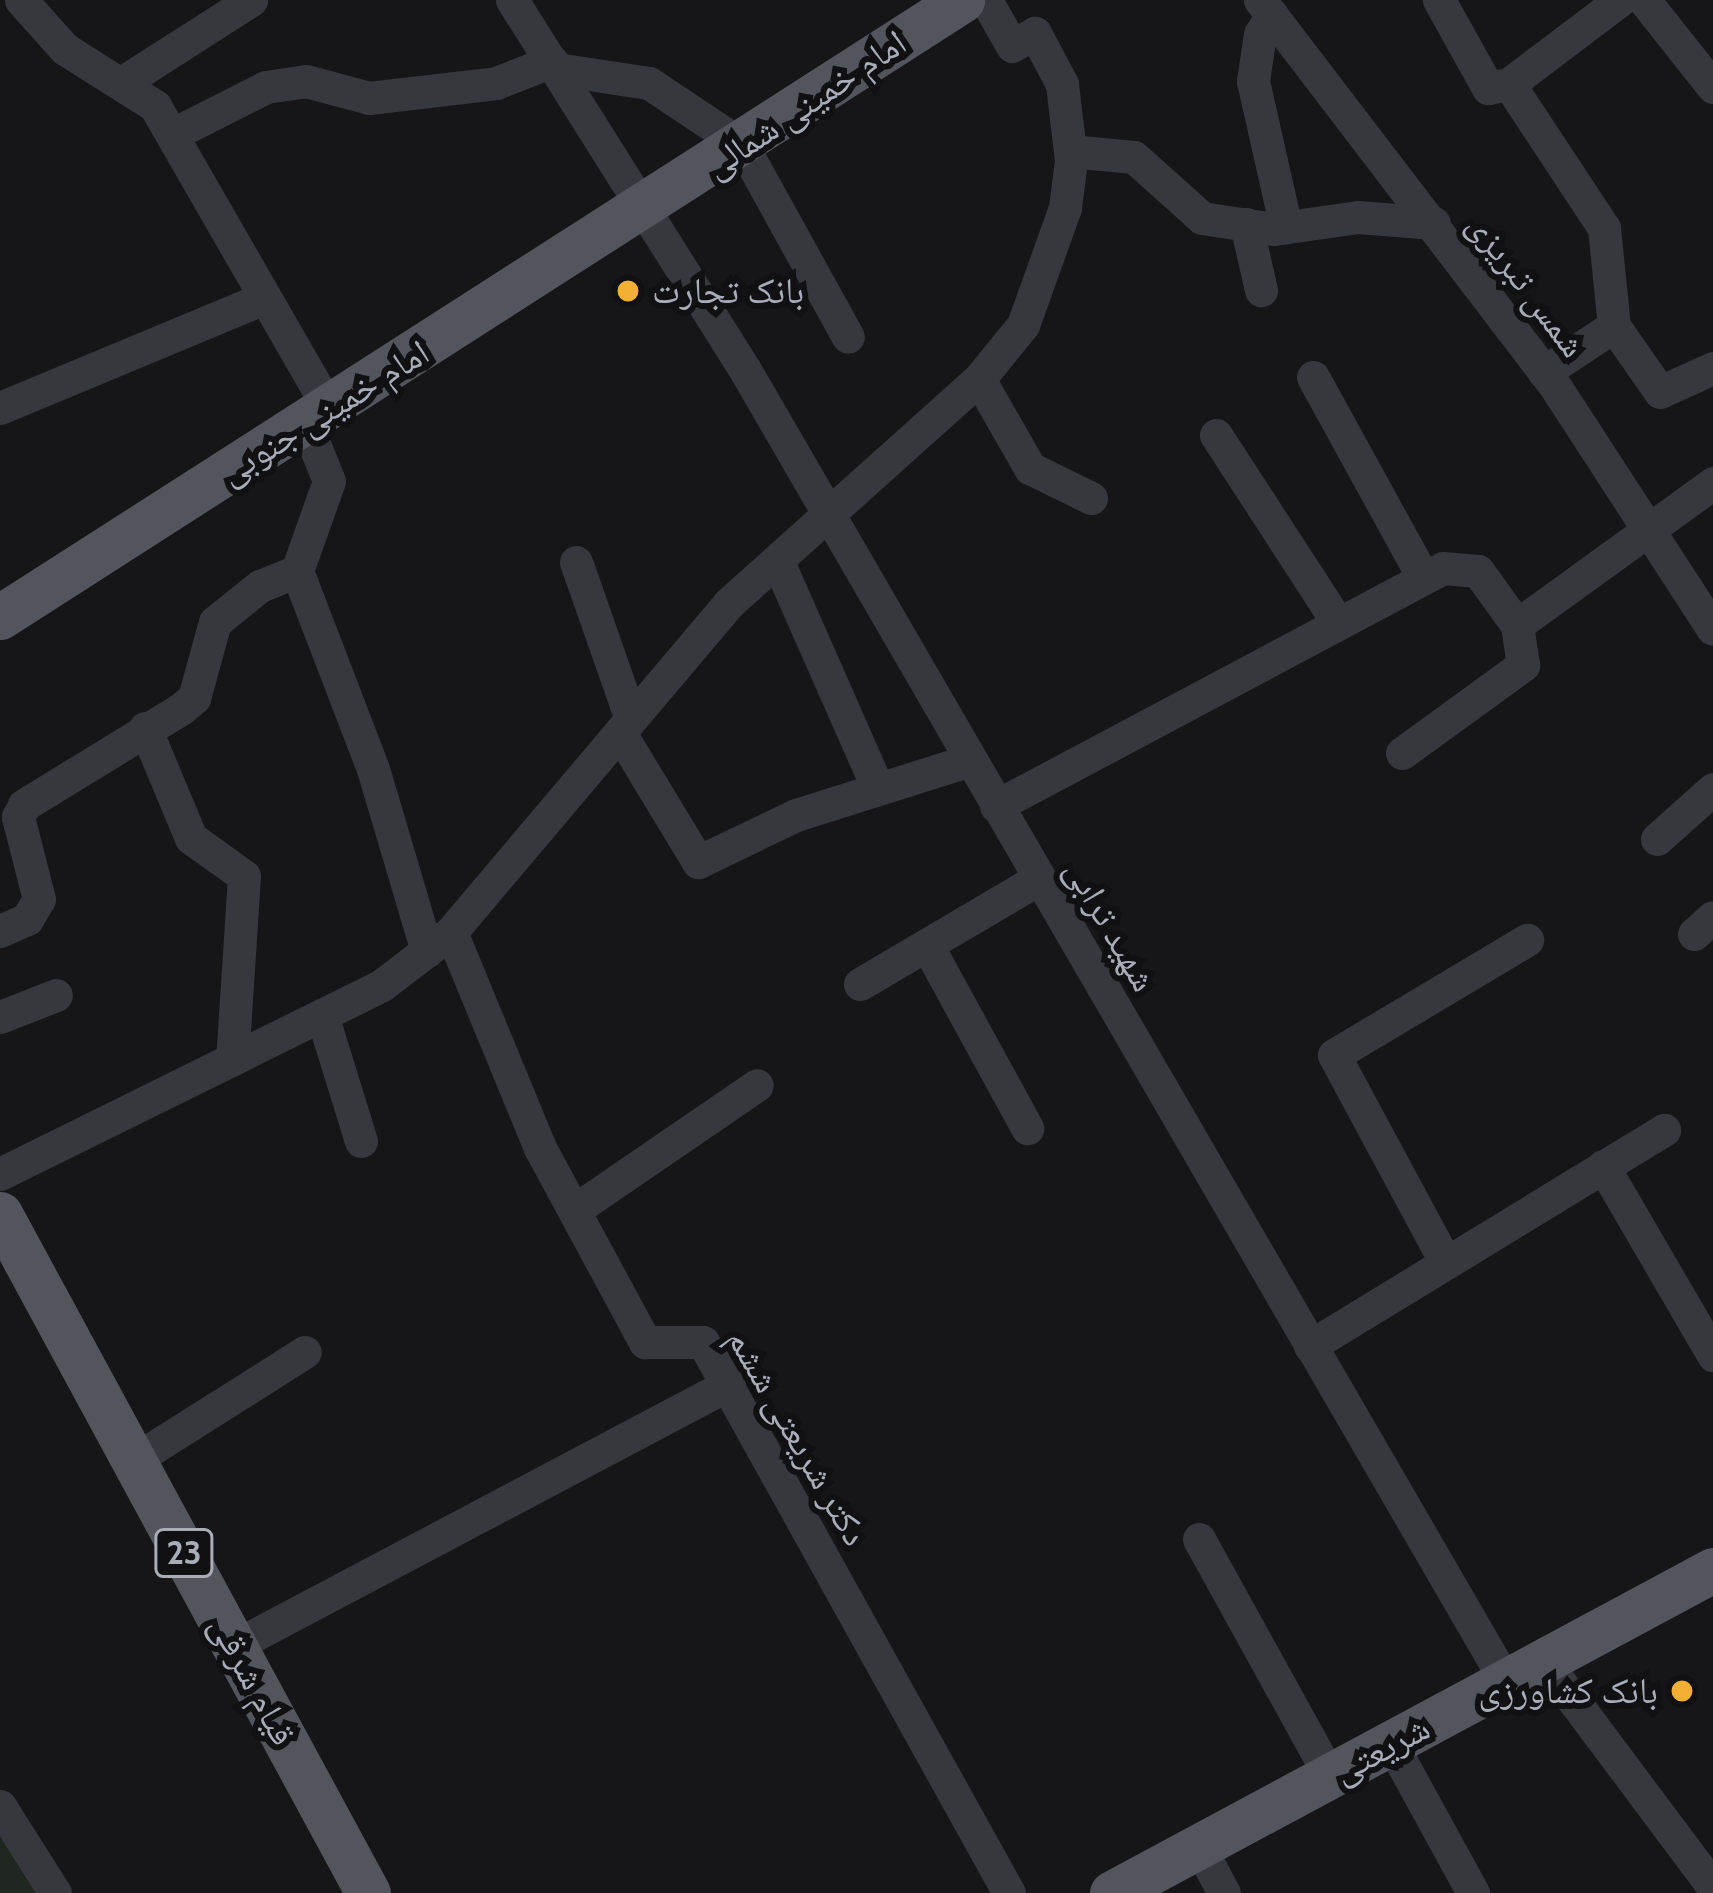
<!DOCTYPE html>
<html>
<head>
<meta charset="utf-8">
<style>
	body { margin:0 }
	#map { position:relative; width:1713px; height:1893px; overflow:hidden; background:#161618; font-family:Cabin,"Noto Naskh Arabic",sans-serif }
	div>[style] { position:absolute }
	.green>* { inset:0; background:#1e261f }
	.minor>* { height:33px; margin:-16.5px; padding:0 16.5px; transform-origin:16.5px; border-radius:16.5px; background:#37383d }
	.major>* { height:45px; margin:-22.5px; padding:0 22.5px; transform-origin:22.5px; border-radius:22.5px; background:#53555c }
	.dots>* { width:33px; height:33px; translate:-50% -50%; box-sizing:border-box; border:6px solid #111113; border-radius:50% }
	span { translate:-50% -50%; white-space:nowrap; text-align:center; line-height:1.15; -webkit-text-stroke:12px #111113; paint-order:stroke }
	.shield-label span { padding:3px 9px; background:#111113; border:3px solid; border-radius:9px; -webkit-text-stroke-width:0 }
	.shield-label { font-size:33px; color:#a8adb8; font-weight:700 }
	.street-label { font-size:36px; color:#a8adb8 }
	.poi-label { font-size:36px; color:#a8adb8 }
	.left { translate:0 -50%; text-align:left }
	.right { translate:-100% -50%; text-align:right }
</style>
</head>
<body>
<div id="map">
	<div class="green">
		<div style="clip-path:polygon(0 1815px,48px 1893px,0 1893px)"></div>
	</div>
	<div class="minor">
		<div style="left:21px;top:0;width:66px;rotate:48.1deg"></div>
		<div style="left:65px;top:49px;width:107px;rotate:32.3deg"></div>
		<div style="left:155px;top:106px;width:349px;rotate:60.1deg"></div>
		<div style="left:512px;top:0;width:437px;rotate:57.8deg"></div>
		<div style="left:745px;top:370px;width:1517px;rotate:59.88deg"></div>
		<div style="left:1260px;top:0;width:482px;rotate:52.6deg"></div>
		<div style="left:1553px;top:383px;width:293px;rotate:57deg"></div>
		<div style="left:1439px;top:0;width:101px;rotate:60.9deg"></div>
		<div style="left:1488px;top:88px;width:21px;rotate:-11deg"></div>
		<div style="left:1509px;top:84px;width:139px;rotate:-37.1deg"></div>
		<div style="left:1644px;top:0;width:111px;rotate:51.6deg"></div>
		<div style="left:1272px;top:15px;width:22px;rotate:122deg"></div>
		<div style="left:1260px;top:34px;width:48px;rotate:98.5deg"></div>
		<div style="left:1253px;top:81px;width:150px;rotate:77.3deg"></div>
		<div style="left:557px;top:69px;width:93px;rotate:8.7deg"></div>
		<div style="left:649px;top:83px;width:112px;rotate:33.7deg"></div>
		<div style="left:742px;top:145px;width:219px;rotate:61.1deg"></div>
		<div style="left:123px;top:82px;width:152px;rotate:-32.6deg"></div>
		<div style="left:1509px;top:84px;width:173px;rotate:56.6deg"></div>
		<div style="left:1604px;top:228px;width:99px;rotate:84.2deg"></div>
		<div style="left:1614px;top:326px;width:84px;rotate:146.7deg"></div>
		<div style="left:175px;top:133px;width:102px;rotate:-26.8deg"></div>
		<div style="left:266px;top:87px;width:40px;rotate:-8.5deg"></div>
		<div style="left:306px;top:81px;width:65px;rotate:15.1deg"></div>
		<div style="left:369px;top:98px;width:128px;rotate:-6.7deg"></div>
		<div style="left:496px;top:83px;width:60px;rotate:-21.4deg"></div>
		<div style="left:1070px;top:151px;width:64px;rotate:5.4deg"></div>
		<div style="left:1134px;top:157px;width:91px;rotate:41.9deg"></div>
		<div style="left:1202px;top:218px;width:73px;rotate:8.7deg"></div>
		<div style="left:1274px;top:229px;width:85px;rotate:-8.1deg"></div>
		<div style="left:1358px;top:217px;width:76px;rotate:4.5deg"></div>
		<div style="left:1246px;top:224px;width:68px;rotate:77.2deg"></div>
		<div style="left:1614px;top:326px;width:80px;rotate:55.1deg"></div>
		<div style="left:1660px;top:392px;width:58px;rotate:-24.4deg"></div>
		<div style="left:1313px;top:377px;width:228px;rotate:61.2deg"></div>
		<div style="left:979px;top:379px;width:103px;rotate:60.2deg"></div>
		<div style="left:1030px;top:468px;width:68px;rotate:26.2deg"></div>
		<div style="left:0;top:408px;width:286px;rotate:-22.6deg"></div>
		<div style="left:306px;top:424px;width:61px;rotate:68deg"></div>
		<div style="left:329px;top:481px;width:96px;rotate:109.6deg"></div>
		<div style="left:297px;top:571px;width:212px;rotate:69deg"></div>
		<div style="left:373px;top:769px;width:190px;rotate:73.5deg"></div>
		<div style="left:1216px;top:435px;width:222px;rotate:57deg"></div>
		<div style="left:576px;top:562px;width:163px;rotate:70.7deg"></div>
		<div style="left:778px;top:562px;width:248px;rotate:66.2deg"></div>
		<div style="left:145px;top:728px;width:119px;rotate:67.3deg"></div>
		<div style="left:191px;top:838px;width:65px;rotate:35.6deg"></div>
		<div style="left:244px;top:876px;width:184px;rotate:93.7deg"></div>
		<div style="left:620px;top:733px;width:151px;rotate:58.8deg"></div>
		<div style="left:698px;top:862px;width:109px;rotate:-25.6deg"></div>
		<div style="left:796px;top:815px;width:182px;rotate:-17.5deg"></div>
		<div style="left:1402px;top:753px;width:150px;rotate:-36deg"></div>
		<div style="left:1523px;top:665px;width:40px;rotate:-98.5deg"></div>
		<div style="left:996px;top:806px;width:506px;rotate:-28.03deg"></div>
		<div style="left:1443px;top:568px;width:35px;rotate:5deg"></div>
		<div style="left:1478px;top:571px;width:67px;rotate:54.2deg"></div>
		<div style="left:1517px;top:625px;width:242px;rotate:-35.9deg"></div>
		<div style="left:1657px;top:839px;width:75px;rotate:-41.8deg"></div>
		<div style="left:0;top:931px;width:30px;rotate:-24deg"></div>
		<div style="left:27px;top:919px;width:23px;rotate:-59deg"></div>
		<div style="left:39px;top:899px;width:85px;rotate:-104.4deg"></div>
		<div style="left:18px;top:817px;width:13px;rotate:-63deg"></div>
		<div style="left:24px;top:805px;width:185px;rotate:-31.5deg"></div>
		<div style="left:182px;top:708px;width:16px;rotate:-40deg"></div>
		<div style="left:194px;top:698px;width:79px;rotate:-74.6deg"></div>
		<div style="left:215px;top:622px;width:58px;rotate:-38.7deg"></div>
		<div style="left:260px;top:586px;width:40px;rotate:-22deg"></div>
		<div style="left:451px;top:932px;width:234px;rotate:67.6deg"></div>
		<div style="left:540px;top:1148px;width:221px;rotate:61.6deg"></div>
		<div style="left:645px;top:1342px;width:58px"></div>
		<div style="left:703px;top:1342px;width:630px;rotate:60.95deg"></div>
		<div style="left:1694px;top:934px;width:25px;rotate:-42deg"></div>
		<div style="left:927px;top:945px;width:209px;rotate:61.3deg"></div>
		<div style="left:860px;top:984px;width:207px;rotate:-30.5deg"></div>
		<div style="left:322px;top:1015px;width:132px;rotate:72.8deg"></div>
		<div style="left:0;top:1017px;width:60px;rotate:-21.4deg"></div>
		<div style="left:1603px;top:1166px;width:219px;rotate:59.8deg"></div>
		<div style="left:0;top:1174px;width:426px;rotate:-26.3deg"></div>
		<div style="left:382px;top:985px;width:87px;rotate:-37.5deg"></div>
		<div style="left:451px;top:932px;width:429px;rotate:-49.8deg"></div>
		<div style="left:728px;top:604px;width:337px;rotate:-41.9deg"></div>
		<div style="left:979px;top:379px;width:70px;rotate:-50.8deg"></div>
		<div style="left:1023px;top:325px;width:124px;rotate:-70.3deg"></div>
		<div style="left:1065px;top:208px;width:48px;rotate:-82.9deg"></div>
		<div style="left:1071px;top:160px;width:77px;rotate:-96.8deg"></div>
		<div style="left:1062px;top:84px;width:58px;rotate:-117.9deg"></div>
		<div style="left:1035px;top:33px;width:26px;rotate:151deg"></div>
		<div style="left:1012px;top:46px;width:53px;rotate:-119.5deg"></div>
		<div style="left:576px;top:1209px;width:219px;rotate:-34.4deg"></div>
		<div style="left:1446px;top:1263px;width:236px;rotate:-118.3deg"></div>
		<div style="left:1334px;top:1055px;width:225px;rotate:-30.8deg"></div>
		<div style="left:1310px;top:1346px;width:415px;rotate:-31.4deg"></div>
		<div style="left:134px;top:1460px;width:202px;rotate:-32.3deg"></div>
		<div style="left:1199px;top:1539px;width:271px;rotate:61.1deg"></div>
		<div style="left:234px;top:1646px;width:560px;rotate:-27.89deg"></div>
		<div style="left:1544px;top:1661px;width:282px;rotate:53.2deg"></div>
		<div style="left:1391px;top:1743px;width:171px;rotate:61.3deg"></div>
		<div style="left:0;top:1806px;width:103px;rotate:57.7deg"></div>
		<div style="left:1199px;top:1846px;width:53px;rotate:62deg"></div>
	</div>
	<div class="major">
		<div style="left:0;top:617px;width:1143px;rotate:-32.67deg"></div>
		<div style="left:0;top:1214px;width:772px;rotate:61.54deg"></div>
		<div style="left:1112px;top:1893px;width:682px;rotate:-28.26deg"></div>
	</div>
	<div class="dots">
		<div style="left:628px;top:291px;background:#f2b134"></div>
		<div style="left:1682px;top:1691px;background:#f2b134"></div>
	</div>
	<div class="shield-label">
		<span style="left:184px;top:1553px">23</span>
	</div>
	<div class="street-label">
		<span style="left:805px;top:104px;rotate:-34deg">امام خمینی شمالی</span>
		<span style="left:1527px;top:285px;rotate:53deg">شمس تبریزی</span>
		<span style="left:324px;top:412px;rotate:-32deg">امام خمینی جنوبی</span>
		<span style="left:1111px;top:925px;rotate:60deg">شهید ترابی</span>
		<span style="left:798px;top:1437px;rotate:60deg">دکتر شریعتی ششم</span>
		<span style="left:253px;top:1680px;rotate:62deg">قیام شرقی</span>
		<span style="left:1381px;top:1749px;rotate:-28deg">شریعتی</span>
	</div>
	<div class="poi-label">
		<span class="left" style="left:652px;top:291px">بانک تجارت</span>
		<span class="right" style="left:1658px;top:1691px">بانک کشاورزی</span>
	</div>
</div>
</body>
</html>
